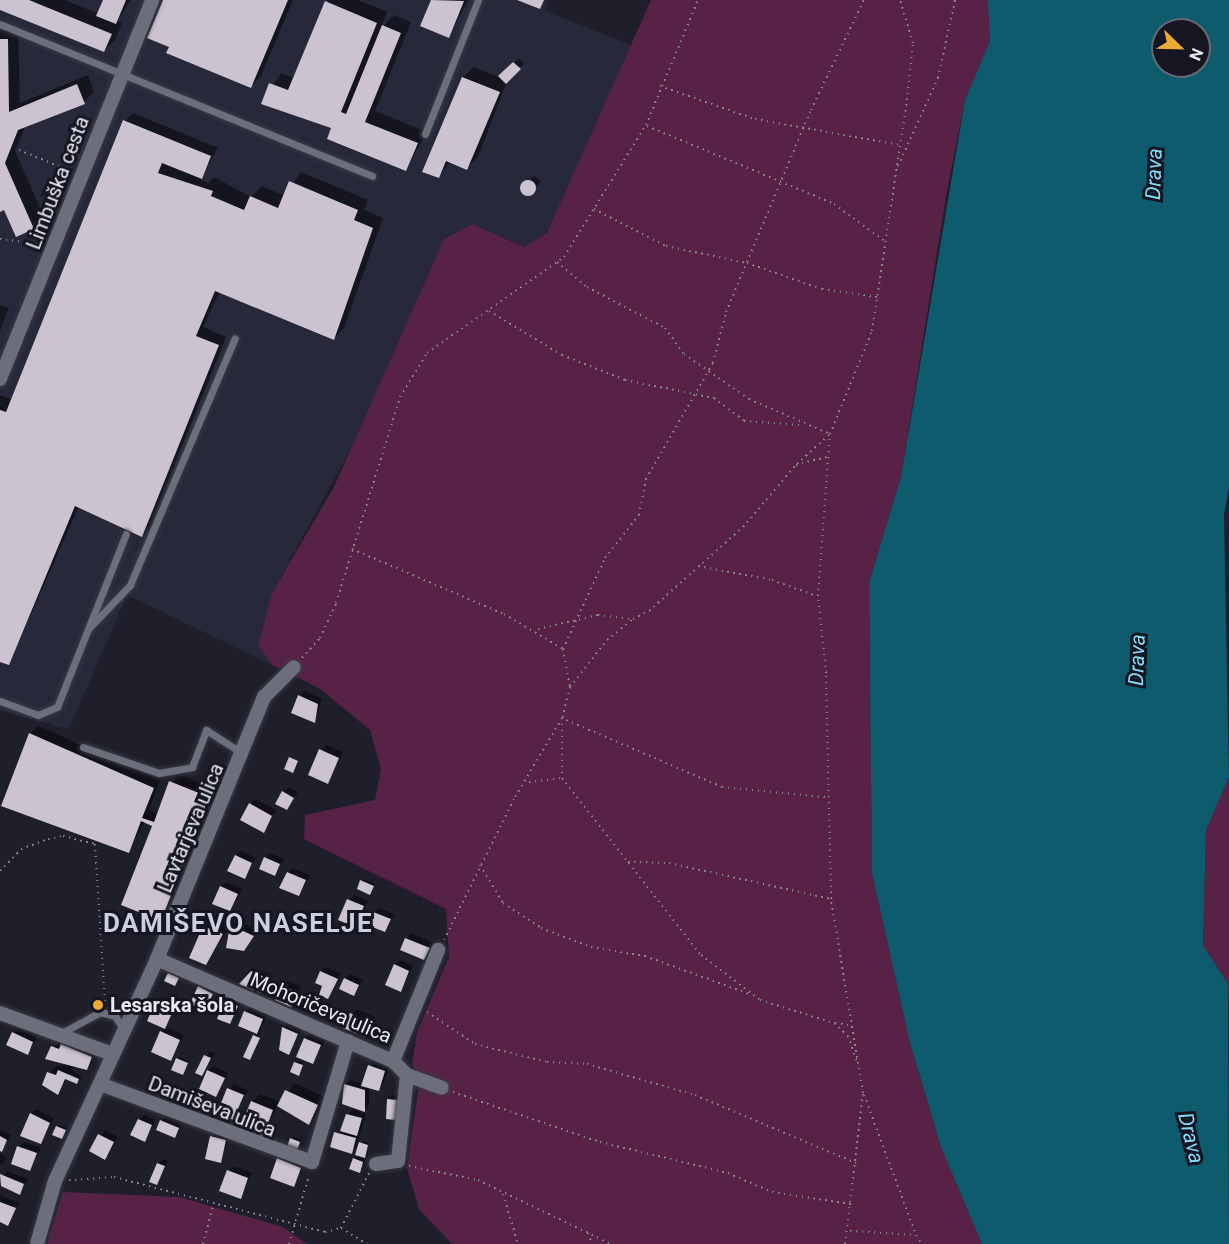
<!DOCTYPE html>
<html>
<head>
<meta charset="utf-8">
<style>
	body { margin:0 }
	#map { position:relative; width:1229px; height:1244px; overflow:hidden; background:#1e1f2b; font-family:Roboto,sans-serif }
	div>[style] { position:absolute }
	.built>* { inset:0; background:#27283a }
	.green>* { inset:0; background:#582246 }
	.water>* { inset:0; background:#0f5b6e }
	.shadow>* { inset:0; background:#0007 }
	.building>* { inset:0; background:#ccc3d1 }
	.round { border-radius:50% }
	.path>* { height:2px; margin-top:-1px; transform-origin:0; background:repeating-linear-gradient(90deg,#868791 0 1.5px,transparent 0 6px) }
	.roads { filter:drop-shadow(0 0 2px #3a3a44) drop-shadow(0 0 2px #3a3a44) }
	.lane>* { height:7px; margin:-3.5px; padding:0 3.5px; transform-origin:3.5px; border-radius:3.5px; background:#6c6e7c }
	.street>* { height:14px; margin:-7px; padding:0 7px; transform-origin:7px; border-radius:7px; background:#6c6e7c }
	.dots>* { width:16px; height:16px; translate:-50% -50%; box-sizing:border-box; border:3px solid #151621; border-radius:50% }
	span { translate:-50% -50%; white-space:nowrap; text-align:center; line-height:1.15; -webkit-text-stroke:6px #151621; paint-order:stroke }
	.street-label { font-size:20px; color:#e8e9f1 }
	.poi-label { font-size:20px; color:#e8e9f1; font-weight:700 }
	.left { translate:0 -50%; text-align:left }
	.water-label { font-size:21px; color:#83dbf6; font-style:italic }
	.district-label { font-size:26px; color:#cdcfdf; font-weight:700; letter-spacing:1.5px }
	.north { position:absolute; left:1151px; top:18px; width:60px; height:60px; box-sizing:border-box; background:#151621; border:2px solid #696a74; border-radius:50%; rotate:113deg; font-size:16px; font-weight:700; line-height:24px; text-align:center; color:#e8e9f1 }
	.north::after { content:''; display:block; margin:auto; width:21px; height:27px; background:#eca93a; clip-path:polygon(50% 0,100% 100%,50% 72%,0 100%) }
</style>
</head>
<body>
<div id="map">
	<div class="built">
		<div style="clip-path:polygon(0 0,548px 0,545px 11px,634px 46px,547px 233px,525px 247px,473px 224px,272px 593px,258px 645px,272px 665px,127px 595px,69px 729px,0 710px)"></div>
	</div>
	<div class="green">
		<div style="clip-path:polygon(651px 0,988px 0,990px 5px,990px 41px,965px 100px,946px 196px,901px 477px,869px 583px,872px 873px,910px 1043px,941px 1147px,982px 1244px,452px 1244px,419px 1209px,407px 1168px,420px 1077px,412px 1064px,417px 1032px,449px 957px,446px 909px,304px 839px,305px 815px,375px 800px,381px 769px,370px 730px,319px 688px,272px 665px,258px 645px,272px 593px,334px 487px,444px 239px,473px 224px,524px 247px,547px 233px)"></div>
		<div style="clip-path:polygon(1229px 777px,1229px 1020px,1228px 984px,1203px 945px,1206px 830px)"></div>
		<div style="clip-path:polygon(63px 1192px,179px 1197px,283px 1227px,307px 1244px,47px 1244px)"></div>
	</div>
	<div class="water">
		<div style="clip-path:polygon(evenodd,988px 0,1229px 0,1229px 487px,1224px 515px,1229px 777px,1206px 830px,1203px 945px,1228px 984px,1229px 1244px,982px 1244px,941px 1147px,910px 1043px,872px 873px,869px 583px,901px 477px,965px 100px,990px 41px,988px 0,1163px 30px,1199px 30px,1199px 66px,1163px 66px,1163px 30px)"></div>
	</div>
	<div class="shadow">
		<div style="clip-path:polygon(0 0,65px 0,99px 14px,104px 0,131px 0,117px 21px,122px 23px,115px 40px,104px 50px,0 8px)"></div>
		<div style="clip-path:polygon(165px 0,293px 0,261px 76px,251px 86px,171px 46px)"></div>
		<div style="clip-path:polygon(328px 0,358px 0,387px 12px,380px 30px,394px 15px,411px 22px,375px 111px,427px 132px,406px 169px,333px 127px,263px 103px,281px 73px,294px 78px)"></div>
		<div style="clip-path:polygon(432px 0,468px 0,449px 36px,422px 26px)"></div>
		<div style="clip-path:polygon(18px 29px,20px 103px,88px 75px,94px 92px,84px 102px,26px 125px,15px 151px,44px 217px,17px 235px,5px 208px,0 210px,0 30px)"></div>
		<div style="clip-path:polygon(519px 58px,524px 64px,507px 81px,478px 157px,467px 168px,451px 161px,438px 177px,463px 77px,474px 67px,499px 77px)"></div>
		<div style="clip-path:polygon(133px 113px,218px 148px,200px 179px,208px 183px,214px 177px,251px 197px,262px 186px,285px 196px,301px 172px,368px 200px,364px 210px,383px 218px,344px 328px,334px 338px,220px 291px,203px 327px,226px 337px,149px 528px,142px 536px,79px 506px,9px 664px,0 660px,0 395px,13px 400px,125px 121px)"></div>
		<div style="clip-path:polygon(534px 176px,541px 181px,531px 194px,522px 187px)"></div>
		<div style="clip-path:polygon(0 305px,9px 308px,0 331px)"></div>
		<div style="clip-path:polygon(305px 691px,322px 699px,314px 722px,300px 696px)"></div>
		<div style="clip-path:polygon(38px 726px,160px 780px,149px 810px,158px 814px,178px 774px,216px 789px,161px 919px,154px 825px,145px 821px,128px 851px,30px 734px)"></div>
		<div style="clip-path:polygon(326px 745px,343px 752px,327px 782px,310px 774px)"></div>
		<div style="clip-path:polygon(289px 787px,298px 792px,287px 808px,284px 792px)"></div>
		<div style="clip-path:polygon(255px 799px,276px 810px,263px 831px,250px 804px)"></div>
		<div style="clip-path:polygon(241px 851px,256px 858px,245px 877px,236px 856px)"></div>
		<div style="clip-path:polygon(270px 853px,284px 859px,275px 874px,265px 858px)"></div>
		<div style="clip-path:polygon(293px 868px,310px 875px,299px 895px,288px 873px)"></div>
		<div style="clip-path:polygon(364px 879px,375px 884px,372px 891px,362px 881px)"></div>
		<div style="clip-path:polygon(226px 882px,242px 889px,230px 910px,221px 887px)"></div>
		<div style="clip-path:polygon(354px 895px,368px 901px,355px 925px,349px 900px)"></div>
		<div style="clip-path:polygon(379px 908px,395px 914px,385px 931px,374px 913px)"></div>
		<div style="clip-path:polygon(212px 919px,230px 926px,206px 963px,204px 927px)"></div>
		<div style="clip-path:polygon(237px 921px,258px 930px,248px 944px,232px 926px)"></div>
		<div style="clip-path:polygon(411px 933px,433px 943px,424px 959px,402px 949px)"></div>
		<div style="clip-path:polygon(400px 960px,413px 966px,400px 990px,395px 965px)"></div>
		<div style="clip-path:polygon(326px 967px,341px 973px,328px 998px,321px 971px)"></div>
		<div style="clip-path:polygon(251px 968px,271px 974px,261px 991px,241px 983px)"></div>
		<div style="clip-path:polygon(171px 971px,180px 976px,175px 985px,169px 973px)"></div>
		<div style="clip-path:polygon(350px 974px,363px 980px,353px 994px,345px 979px)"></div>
		<div style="clip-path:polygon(288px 981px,301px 987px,291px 1005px,283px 986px)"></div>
		<div style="clip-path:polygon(204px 982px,217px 989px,205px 1009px,199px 987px)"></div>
		<div style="clip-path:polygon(230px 997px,242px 1001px,230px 1023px,225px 1002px)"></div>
		<div style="clip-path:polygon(160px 1001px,176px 1008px,165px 1027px,184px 1035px,170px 1060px,162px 1032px,166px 1028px,149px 1020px)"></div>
		<div style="clip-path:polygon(250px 1007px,267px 1014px,250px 1058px,257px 1033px,246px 1012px)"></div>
		<div style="clip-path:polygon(356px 1009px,375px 1017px,364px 1035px,345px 1027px)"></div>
		<div style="clip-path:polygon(289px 1023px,302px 1029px,289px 1053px,284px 1028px)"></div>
		<div style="clip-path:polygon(18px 1028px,37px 1037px,27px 1053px,14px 1033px)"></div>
		<div style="clip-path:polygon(310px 1034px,325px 1040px,312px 1062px,305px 1039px)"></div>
		<div style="clip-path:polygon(60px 1039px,99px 1049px,87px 1068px,77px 1064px,72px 1069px,82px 1078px,77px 1082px,67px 1078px,58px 1093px,44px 1084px,54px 1067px,65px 1065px,47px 1058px)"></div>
		<div style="clip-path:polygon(210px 1051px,215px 1053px,202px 1075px,197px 1072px)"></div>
		<div style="clip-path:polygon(179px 1057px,189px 1061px,184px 1071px,177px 1059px)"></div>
		<div style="clip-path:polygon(298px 1061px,304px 1063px,299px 1074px,296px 1063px)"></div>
		<div style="clip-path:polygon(374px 1061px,389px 1066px,383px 1085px,369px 1087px,369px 1105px,364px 1110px,344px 1103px,346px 1084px,351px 1080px,364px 1084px)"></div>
		<div style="clip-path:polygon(213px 1066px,228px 1073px,216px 1095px,208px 1071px)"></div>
		<div style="clip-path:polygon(294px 1083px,325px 1097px,316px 1115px,309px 1123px,278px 1105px,260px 1140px,252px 1102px,260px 1094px,281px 1102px)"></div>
		<div style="clip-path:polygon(234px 1084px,248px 1090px,233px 1118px,229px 1089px)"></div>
		<div style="clip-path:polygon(393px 1095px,401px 1095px,395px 1118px,388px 1100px)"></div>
		<div style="clip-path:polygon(36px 1109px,54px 1118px,41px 1143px,31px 1114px)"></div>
		<div style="clip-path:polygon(352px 1109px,366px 1114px,356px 1147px,362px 1141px,369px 1143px,364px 1156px,360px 1143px,351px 1152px,332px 1146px)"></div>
		<div style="clip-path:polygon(144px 1115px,156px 1120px,145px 1140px,139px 1120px)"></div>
		<div style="clip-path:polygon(166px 1116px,182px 1123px,174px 1136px,161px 1121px)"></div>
		<div style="clip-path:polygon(59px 1125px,67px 1128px,62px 1137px,57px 1127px)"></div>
		<div style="clip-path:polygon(0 1130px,11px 1135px,2px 1150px,0 1149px)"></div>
		<div style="clip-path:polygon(105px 1130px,118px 1137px,105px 1158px,91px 1150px)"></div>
		<div style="clip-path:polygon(217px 1132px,230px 1136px,220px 1161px,212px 1137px)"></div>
		<div style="clip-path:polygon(294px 1137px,301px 1140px,297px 1149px,292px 1139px)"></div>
		<div style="clip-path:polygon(24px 1142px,41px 1148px,29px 1169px,19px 1147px)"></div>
		<div style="clip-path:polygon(0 1154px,6px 1157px,2px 1164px,0 1163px)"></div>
		<div style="clip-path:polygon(283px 1154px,305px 1163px,293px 1185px,278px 1159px)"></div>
		<div style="clip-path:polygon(356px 1157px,365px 1160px,360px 1171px,354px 1159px)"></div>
		<div style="clip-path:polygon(163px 1159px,168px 1161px,156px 1183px,158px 1164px)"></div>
		<div style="clip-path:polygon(234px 1166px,252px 1173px,240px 1197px,229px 1171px)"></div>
		<div style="clip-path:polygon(7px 1171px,28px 1179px,20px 1193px,0 1183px)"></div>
		<div style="clip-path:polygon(0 1195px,19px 1203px,8px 1224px,0 1221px)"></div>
	</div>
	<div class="building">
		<div style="clip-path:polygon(0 0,29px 0,112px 34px,104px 52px,0 10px)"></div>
		<div style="clip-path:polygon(103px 0,126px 0,116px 24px,96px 16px)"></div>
		<div style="clip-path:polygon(163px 0,288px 0,251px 88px,166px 53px,169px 47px,147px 38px)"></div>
		<div style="clip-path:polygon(431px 0,464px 1px,449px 38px,420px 26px)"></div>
		<div style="clip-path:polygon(517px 0,544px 0,540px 9px)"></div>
		<div style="clip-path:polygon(325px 1px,377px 23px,341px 112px,346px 114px,382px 25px,401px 33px,365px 122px,418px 143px,406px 171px,327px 139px,331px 128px,261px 104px,269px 83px,288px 90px)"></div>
		<div style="clip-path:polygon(0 39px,8px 39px,9px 112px,77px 84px,85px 104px,18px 130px,5px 163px,34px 229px,16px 237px,4px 210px,0 212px)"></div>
		<div style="clip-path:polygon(513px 62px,521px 69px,506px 84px,498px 76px)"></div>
		<div style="clip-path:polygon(462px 77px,500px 92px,467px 170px,446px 161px,439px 178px,422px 172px)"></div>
		<div style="clip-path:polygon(123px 120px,211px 156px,202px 179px,162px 163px,158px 173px,213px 191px,211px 196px,244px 210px,250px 196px,278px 208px,289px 181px,358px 210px,354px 220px,373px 228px,334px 340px,215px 291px,196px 336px,219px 345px,142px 537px,75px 506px,9px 665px,0 662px,0 410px,6px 412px)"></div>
		<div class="round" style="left:520px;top:180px;width:16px;height:16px"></div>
		<div style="clip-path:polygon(298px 695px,318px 704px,315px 723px,291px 713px)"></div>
		<div style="clip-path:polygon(29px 733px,154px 788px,142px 818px,154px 822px,169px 781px,209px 797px,161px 921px,121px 905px,152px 826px,141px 821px,129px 853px,1px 806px)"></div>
		<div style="clip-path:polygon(319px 749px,339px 758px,328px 784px,308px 775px)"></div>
		<div style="clip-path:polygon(289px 757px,298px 761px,293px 773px,284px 769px)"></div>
		<div style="clip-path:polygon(282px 791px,294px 798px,287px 810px,275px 804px)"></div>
		<div style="clip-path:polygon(249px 803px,272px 816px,264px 833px,240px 820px)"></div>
		<div style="clip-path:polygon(235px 855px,252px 863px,245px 879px,227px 871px)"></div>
		<div style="clip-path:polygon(264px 857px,280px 864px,275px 876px,259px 869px)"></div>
		<div style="clip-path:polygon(287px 872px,306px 880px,299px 896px,279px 888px)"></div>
		<div style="clip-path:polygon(360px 880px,374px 886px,370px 895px,357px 889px)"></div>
		<div style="clip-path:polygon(220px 886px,238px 894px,230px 911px,212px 904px)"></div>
		<div style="clip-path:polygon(347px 899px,364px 906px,355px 927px,338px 920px)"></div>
		<div style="clip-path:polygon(373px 912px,391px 919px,385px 932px,367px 925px)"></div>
		<div style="clip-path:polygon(230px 925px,254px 936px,244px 951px,226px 948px)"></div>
		<div style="clip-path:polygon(203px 926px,223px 934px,206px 965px,189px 958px)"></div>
		<div style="clip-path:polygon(405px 938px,430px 948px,424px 960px,400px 950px)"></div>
		<div style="clip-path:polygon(394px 964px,409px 971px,401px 992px,385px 985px)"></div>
		<div style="clip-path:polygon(251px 971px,267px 978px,261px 993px,239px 984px)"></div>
		<div style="clip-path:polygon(320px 971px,338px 979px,328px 999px,319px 995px,322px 986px,315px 983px)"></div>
		<div style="clip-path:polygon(168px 973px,179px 978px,175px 986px,164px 981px)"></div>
		<div style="clip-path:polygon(344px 978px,359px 985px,354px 996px,339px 989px)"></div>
		<div style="clip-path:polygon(282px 985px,297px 992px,291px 1007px,275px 1000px)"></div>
		<div style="clip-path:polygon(198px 986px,213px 994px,205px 1011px,190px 1004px)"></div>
		<div style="clip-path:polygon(224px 1001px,238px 1006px,230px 1024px,217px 1019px)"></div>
		<div style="clip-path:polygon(154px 1005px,172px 1013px,165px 1029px,147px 1021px)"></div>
		<div style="clip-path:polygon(244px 1011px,263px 1019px,257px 1034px,238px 1026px)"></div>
		<div style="clip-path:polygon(350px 1013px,371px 1022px,365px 1037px,343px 1028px)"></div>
		<div style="clip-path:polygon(282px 1027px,298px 1034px,289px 1055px,279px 1050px)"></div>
		<div style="clip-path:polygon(160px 1031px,180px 1040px,171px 1061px,151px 1052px)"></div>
		<div style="clip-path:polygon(12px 1032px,33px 1042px,28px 1055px,6px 1045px)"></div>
		<div style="clip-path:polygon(253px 1035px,260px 1038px,250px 1060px,243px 1057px)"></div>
		<div style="clip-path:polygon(304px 1038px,321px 1045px,313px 1064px,296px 1057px)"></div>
		<div style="clip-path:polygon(61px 1044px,92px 1057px,87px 1070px,45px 1059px,51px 1046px,59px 1049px)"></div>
		<div style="clip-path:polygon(204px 1055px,211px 1058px,202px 1076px,195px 1073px)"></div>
		<div style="clip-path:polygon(176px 1058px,188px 1063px,183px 1075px,171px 1070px)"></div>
		<div style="clip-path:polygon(294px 1062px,303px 1065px,299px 1076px,290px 1072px)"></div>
		<div style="clip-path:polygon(368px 1065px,385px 1071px,379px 1091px,361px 1086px)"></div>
		<div style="clip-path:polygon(58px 1070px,79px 1079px,77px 1084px,65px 1079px,58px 1095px,42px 1085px,47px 1072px,56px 1075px)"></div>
		<div style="clip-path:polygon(207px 1070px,225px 1078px,216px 1097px,199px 1089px)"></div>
		<div style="clip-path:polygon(344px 1084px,365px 1090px,365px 1112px,342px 1104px)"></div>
		<div style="clip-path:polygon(227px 1088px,244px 1095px,233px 1120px,217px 1113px)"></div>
		<div style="clip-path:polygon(285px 1090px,318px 1105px,309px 1125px,277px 1106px)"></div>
		<div style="clip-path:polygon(387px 1099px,397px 1100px,396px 1120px,386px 1119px)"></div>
		<div style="clip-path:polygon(251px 1101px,273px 1110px,261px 1142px,238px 1133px)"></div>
		<div style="clip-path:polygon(30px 1113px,50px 1123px,41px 1144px,20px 1136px)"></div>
		<div style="clip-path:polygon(346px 1114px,362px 1118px,357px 1136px,340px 1131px)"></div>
		<div style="clip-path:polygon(138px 1119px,152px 1125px,145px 1142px,130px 1135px)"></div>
		<div style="clip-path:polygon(160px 1120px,179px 1128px,175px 1138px,156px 1130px)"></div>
		<div style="clip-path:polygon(56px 1126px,66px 1130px,62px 1139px,52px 1135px)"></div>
		<div style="clip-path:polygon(334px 1132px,356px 1138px,352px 1154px,330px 1147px)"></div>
		<div style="clip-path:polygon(98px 1134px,114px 1142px,105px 1160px,89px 1151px)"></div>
		<div style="clip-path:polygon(0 1136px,7px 1140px,2px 1152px,0 1151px)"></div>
		<div style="clip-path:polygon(210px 1136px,226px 1140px,221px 1163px,205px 1159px)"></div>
		<div style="clip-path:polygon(290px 1138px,300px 1142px,297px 1150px,287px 1147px)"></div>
		<div style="clip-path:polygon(359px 1142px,368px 1145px,365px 1158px,355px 1155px)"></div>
		<div style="clip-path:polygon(17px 1146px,37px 1153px,30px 1171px,11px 1164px)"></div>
		<div style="clip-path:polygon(277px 1158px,301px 1168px,294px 1187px,270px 1178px)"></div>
		<div style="clip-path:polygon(353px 1158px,363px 1162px,360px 1173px,349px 1169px)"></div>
		<div style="clip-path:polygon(157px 1163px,165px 1166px,157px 1185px,149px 1182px)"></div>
		<div style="clip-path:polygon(227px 1170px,248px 1178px,241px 1199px,219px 1191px)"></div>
		<div style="clip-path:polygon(0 1174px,24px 1184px,20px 1195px,1px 1186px)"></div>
		<div style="clip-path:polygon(0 1202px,16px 1208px,8px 1226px,0 1222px)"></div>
	</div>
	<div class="path">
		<div style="left:660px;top:86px;width:101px;rotate:19.2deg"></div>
		<div style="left:755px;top:119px;width:147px;rotate:10.2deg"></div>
		<div style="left:647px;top:126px;width:203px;rotate:22.6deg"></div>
		<div style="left:834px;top:204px;width:64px;rotate:36.2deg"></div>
		<div style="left:19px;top:150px;width:56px;rotate:22deg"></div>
		<div style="left:898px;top:166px;width:97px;rotate:-65.6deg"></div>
		<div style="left:938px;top:78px;width:80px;rotate:-77.7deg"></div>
		<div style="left:594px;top:209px;width:81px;rotate:27.2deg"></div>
		<div style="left:666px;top:246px;width:83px;rotate:11.9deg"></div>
		<div style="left:747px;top:263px;width:79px;rotate:19.1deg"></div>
		<div style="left:822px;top:289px;width:57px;rotate:8.1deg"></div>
		<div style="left:0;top:239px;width:40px;rotate:7.1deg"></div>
		<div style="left:557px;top:262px;width:39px;rotate:40deg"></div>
		<div style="left:587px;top:287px;width:88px;rotate:27.7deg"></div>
		<div style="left:665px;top:328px;width:32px;rotate:54deg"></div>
		<div style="left:684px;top:354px;width:79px;rotate:34.7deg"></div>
		<div style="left:749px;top:399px;width:88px;rotate:23.4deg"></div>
		<div style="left:489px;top:311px;width:85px;rotate:31.1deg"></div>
		<div style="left:562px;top:355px;width:68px;rotate:21.6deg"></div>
		<div style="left:625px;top:380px;width:91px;rotate:11.4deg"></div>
		<div style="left:714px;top:398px;width:38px;rotate:37deg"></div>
		<div style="left:744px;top:421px;width:57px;rotate:4deg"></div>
		<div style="left:797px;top:464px;width:45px;rotate:-42.3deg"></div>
		<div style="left:352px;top:549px;width:165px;rotate:23.2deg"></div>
		<div style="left:504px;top:614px;width:69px;rotate:30.7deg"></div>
		<div style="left:563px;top:649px;width:39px;rotate:80deg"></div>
		<div style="left:570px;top:687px;width:32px;rotate:104deg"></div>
		<div style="left:562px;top:718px;width:94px;rotate:120.7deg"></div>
		<div style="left:514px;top:799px;width:157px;rotate:116.4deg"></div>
		<div style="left:698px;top:566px;width:75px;rotate:10.7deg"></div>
		<div style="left:772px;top:580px;width:48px;rotate:19.6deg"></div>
		<div style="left:538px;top:629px;width:62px;rotate:-13.1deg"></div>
		<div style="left:598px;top:615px;width:35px;rotate:7deg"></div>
		<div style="left:633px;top:619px;width:18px;rotate:-27deg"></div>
		<div style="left:649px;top:611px;width:126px;rotate:-41.8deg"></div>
		<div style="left:743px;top:527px;width:82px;rotate:-49.5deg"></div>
		<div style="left:796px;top:465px;width:35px;rotate:-15deg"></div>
		<div style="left:563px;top:649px;width:100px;rotate:-65.2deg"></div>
		<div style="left:605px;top:558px;width:55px;rotate:-51.7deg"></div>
		<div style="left:639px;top:515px;width:37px;rotate:-79deg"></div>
		<div style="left:646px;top:479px;width:134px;rotate:-60deg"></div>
		<div style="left:713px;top:363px;width:53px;rotate:-75.7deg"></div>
		<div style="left:726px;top:312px;width:219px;rotate:-67.2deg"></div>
		<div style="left:811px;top:110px;width:122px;rotate:-64.3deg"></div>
		<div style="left:302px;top:658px;width:27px;rotate:-48deg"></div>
		<div style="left:320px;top:638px;width:38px;rotate:-65deg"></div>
		<div style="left:336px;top:603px;width:216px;rotate:-72.7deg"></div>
		<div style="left:400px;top:397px;width:52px;rotate:-58.5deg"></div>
		<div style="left:427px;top:353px;width:167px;rotate:-35deg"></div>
		<div style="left:564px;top:257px;width:155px;rotate:-58.2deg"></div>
		<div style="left:646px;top:125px;width:135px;rotate:-67.4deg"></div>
		<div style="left:570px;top:687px;width:60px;rotate:-51.8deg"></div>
		<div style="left:607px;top:640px;width:33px;rotate:-39deg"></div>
		<div style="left:529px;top:782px;width:33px;rotate:-7deg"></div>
		<div style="left:825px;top:797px;width:103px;rotate:-174.5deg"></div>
		<div style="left:722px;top:787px;width:174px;rotate:-156.7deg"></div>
		<div style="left:562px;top:718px;width:60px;rotate:90deg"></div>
		<div style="left:562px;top:778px;width:225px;rotate:51.9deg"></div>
		<div style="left:701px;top:955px;width:74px;rotate:37.3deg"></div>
		<div style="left:760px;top:1000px;width:77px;rotate:17.3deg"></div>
		<div style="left:834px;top:1023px;width:19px;rotate:43deg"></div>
		<div style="left:848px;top:1036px;width:28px;rotate:71deg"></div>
		<div style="left:628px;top:862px;width:41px;rotate:1.4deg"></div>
		<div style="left:669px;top:863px;width:166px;rotate:12.5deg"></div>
		<div style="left:480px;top:865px;width:44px;rotate:58.8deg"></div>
		<div style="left:503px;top:903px;width:45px;rotate:33.3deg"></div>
		<div style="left:541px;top:928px;width:53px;rotate:20.8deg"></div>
		<div style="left:591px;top:947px;width:55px;rotate:9.5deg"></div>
		<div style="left:645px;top:956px;width:114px;rotate:20deg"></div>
		<div style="left:0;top:871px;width:30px;rotate:-46deg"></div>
		<div style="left:21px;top:849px;width:29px;rotate:-20deg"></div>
		<div style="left:48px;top:839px;width:15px;rotate:-11deg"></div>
		<div style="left:63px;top:836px;width:33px;rotate:14deg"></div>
		<div style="left:95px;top:844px;width:159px;rotate:86.4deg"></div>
		<div style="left:427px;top:1012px;width:58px;rotate:33.7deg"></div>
		<div style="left:475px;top:1044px;width:74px;rotate:14deg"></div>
		<div style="left:547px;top:1062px;width:40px;rotate:2.9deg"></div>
		<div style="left:587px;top:1064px;width:112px;rotate:16deg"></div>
		<div style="left:695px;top:1095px;width:175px;rotate:22.9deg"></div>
		<div style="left:835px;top:1023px;width:18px;rotate:9deg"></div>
		<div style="left:453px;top:1092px;width:155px;rotate:18.8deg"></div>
		<div style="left:600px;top:1142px;width:132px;rotate:13.6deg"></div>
		<div style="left:728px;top:1173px;width:48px;rotate:23.4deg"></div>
		<div style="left:772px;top:1192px;width:80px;rotate:8.6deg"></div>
		<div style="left:864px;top:1095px;width:149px;rotate:69.6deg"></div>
		<div style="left:409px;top:1166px;width:70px;rotate:11.5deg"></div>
		<div style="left:478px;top:1180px;width:148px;rotate:25.7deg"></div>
		<div style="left:69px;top:1180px;width:45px;rotate:-3.8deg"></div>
		<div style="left:114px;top:1177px;width:218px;rotate:14.6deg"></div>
		<div style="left:325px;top:1232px;width:16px;rotate:-14deg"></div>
		<div style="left:341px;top:1228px;width:62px;rotate:-63deg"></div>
		<div style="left:503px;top:1194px;width:52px;rotate:73.3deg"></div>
		<div style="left:341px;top:1228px;width:31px;rotate:32deg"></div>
		<div style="left:850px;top:1231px;width:66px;rotate:3.5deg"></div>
		<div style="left:916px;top:1235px;width:11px;rotate:56deg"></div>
		<div style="left:588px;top:1233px;width:12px;rotate:70deg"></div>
		<div style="left:203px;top:1244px;width:43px;rotate:-75.3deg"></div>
		<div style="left:289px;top:1244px;width:72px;rotate:-73.8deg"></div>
		<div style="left:845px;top:1244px;width:152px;rotate:-83.2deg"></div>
		<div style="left:863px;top:1093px;width:197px;rotate:-99.4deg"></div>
		<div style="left:831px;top:899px;width:226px;rotate:-91.3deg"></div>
		<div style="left:826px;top:673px;width:77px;rotate:-95.9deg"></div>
		<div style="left:818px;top:596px;width:162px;rotate:-85.8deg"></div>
		<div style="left:830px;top:434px;width:111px;rotate:-67.8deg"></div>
		<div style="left:872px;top:331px;width:234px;rotate:-81.4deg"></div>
		<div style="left:907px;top:100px;width:57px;rotate:-84deg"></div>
		<div style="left:913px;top:43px;width:45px;rotate:-106.8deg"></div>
	</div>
	<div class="roads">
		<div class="lane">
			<div style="left:0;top:24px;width:402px;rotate:22.2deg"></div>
			<div style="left:425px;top:134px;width:144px;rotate:-68.4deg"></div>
			<div style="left:88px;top:629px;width:61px;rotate:-46.3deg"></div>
			<div style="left:130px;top:585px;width:268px;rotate:-67deg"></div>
			<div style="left:0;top:701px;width:40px;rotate:20.2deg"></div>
			<div style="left:38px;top:715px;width:21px;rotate:-23deg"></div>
			<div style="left:57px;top:707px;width:186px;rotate:-68.3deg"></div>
			<div style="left:83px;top:747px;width:80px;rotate:18.9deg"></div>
			<div style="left:159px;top:773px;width:34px;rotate:-10deg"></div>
			<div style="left:192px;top:767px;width:40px;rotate:-69deg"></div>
			<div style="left:206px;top:730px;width:43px;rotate:32.6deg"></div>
			<div style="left:60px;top:1034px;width:46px;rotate:-28.8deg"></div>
			<div style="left:100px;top:1012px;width:16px;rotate:15deg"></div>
			<div style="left:115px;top:1016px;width:17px;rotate:57deg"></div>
		</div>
		<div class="street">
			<div style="left:0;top:379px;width:408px;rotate:-68.1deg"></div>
			<div style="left:157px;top:959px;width:257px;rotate:23.4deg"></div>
			<div style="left:393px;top:1061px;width:120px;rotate:-67.9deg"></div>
			<div style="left:0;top:1013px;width:119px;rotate:20.1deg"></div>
			<div style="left:407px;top:1075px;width:37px;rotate:20deg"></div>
			<div style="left:100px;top:1084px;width:226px;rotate:20.2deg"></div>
			<div style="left:312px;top:1162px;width:126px;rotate:-73.4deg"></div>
			<div style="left:376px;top:1164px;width:22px;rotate:-8deg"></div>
			<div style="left:398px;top:1161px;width:86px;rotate:-84deg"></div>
			<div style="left:407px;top:1075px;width:20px;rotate:-135deg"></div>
			<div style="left:37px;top:1244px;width:66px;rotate:-74.1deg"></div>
			<div style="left:55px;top:1181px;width:244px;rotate:-65.3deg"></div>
			<div style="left:157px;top:959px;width:283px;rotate:-67.8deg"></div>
			<div style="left:264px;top:697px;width:42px;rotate:-45deg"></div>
		</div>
	</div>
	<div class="dots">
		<div style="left:98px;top:1005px;background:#eca93a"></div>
	</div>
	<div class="street-label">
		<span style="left:58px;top:183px;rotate:-69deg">Limbuška cesta</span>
		<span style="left:191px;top:828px;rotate:-67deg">Lavtarjeva ulica</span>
		<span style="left:321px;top:1008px;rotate:23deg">Mohoričeva ulica</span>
		<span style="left:212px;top:1107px;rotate:21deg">Damiševa ulica</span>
	</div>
	<div class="poi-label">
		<span class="left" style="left:110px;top:1005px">Lesarska šola</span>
	</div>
	<div class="water-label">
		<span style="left:1154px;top:174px;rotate:-88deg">Drava</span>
		<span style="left:1137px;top:660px;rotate:-88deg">Drava</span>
		<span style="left:1191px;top:1138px;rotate:76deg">Drava</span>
	</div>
	<div class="district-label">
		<span style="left:238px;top:924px">DAMIŠEVO NASELJE</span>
	</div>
	<div class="north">N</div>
</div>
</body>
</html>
